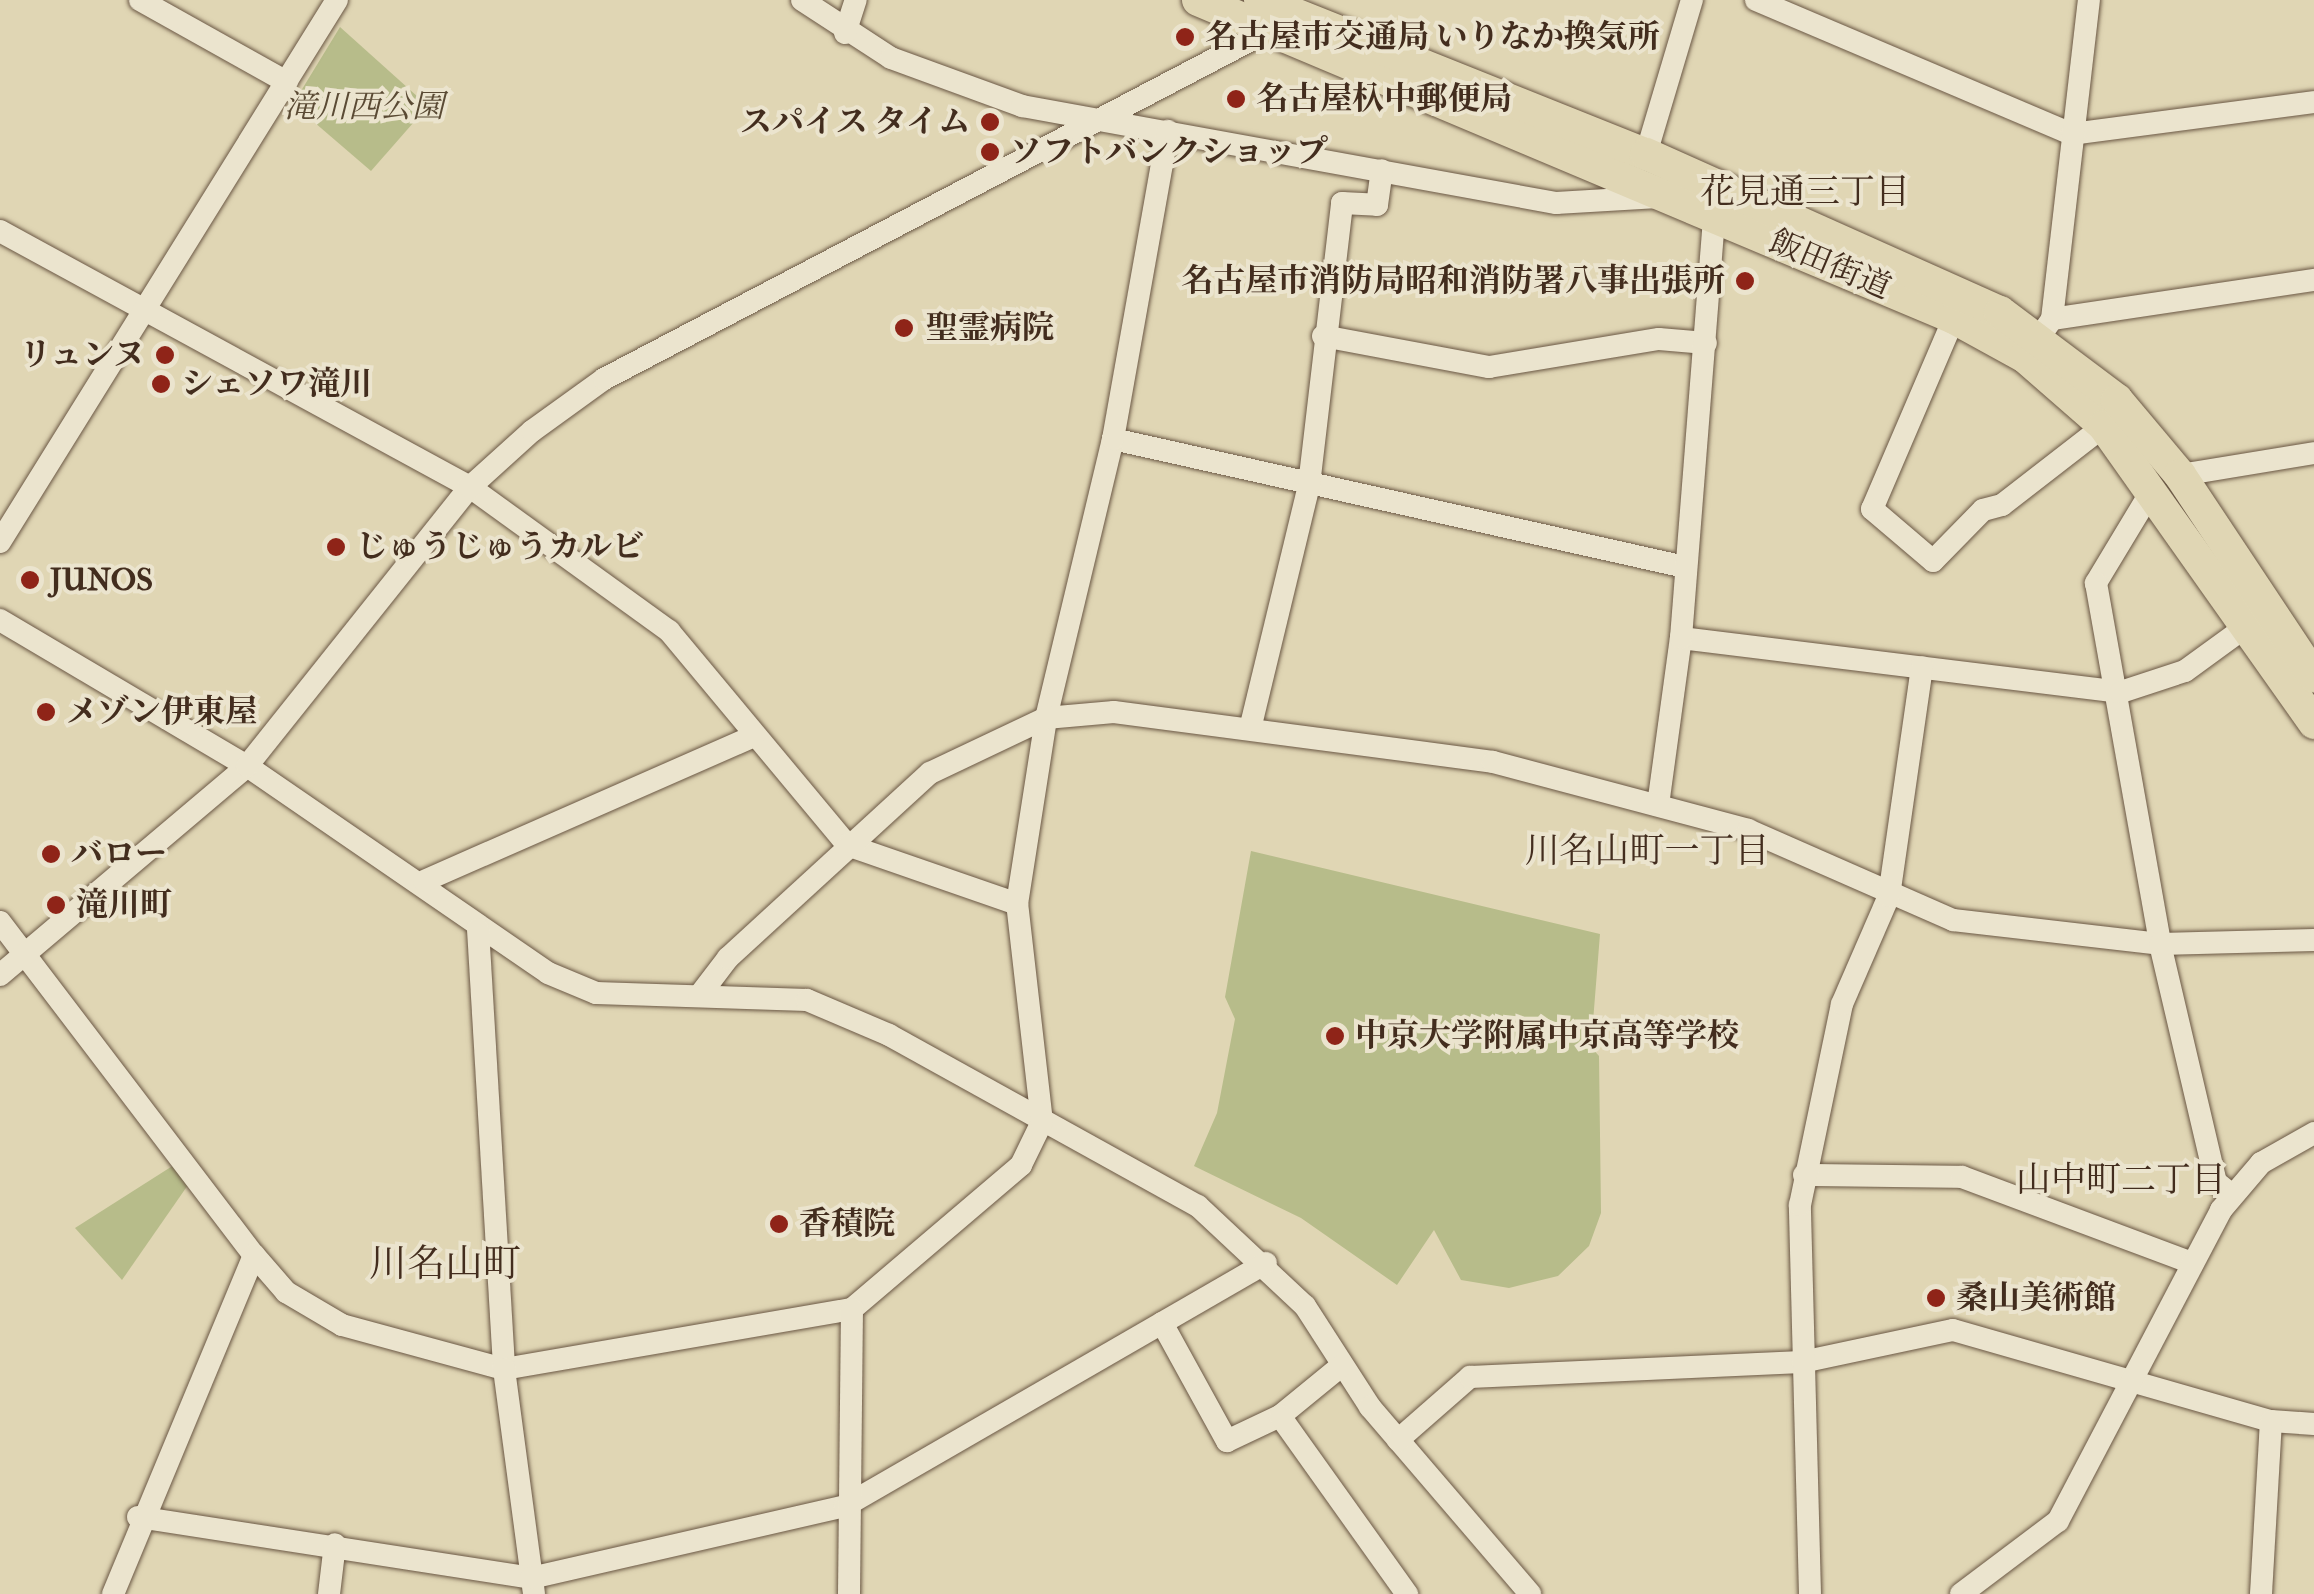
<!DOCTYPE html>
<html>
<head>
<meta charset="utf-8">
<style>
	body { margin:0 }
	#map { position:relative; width:2314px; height:1594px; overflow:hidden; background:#e0d6b4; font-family:"IM FELL French Canon","Noto Serif JP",serif }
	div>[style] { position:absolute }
	.green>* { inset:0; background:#b7bc8a }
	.roads { filter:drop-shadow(0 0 2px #6a5744) drop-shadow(0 0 2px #6a5744) }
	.minor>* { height:22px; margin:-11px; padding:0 11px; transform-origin:11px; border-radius:11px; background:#ebe4ce }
	.highway>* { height:32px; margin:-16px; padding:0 16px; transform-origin:16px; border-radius:16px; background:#e0d6b4 }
	.dots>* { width:28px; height:28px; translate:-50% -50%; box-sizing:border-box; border:5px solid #ebe4ce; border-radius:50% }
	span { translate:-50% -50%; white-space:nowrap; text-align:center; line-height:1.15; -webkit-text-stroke:8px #ebe4ce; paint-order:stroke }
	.poi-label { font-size:32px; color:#432d1e; font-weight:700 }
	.left { translate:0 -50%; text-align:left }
	.right { translate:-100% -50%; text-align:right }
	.park-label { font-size:32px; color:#5a4a34; font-style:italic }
	.street-label { font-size:32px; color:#432d1e }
	.neighbourhood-label { font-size:35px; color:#432d1e }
	.quarter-label { font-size:38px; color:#432d1e }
</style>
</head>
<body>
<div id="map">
	<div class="green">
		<div style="clip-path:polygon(340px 27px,428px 106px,371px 171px,293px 104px)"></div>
		<div style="clip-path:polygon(1251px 851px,1600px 934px,1591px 1047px,1599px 1056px,1601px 1213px,1589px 1246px,1558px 1276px,1509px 1288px,1461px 1280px,1434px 1230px,1397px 1285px,1301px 1218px,1194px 1166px,1217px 1113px,1235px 1019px,1225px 997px)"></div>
		<div style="clip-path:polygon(174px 1165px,188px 1185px,122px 1280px,75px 1228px)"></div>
	</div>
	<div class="roads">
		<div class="minor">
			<div style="left:140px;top:0;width:168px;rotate:29.2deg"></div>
			<div style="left:802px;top:0;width:106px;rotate:33.1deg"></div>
			<div style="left:891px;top:58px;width:140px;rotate:20.1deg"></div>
			<div style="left:1022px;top:106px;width:543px;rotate:10.3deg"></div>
			<div style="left:1556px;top:203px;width:102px;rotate:-3.4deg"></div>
			<div style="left:1756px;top:0;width:343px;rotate:23deg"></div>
			<div style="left:2072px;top:134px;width:244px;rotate:-7.5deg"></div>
			<div style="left:845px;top:33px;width:35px;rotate:-72deg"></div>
			<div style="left:1646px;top:154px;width:161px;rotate:-73.4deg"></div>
			<div style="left:0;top:231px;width:535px;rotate:28.58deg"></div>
			<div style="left:470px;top:487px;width:246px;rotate:35.9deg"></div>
			<div style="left:669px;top:631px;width:278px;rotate:50.2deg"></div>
			<div style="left:847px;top:845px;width:180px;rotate:19.1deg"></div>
			<div style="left:1954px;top:318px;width:208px;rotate:113.2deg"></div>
			<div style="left:1872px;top:509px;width:80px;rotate:40.4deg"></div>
			<div style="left:1933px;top:561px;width:71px;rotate:-45.6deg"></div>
			<div style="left:1983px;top:510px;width:20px;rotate:-15deg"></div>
			<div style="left:2002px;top:505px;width:129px;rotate:-37.8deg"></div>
			<div style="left:2052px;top:319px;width:265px;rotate:-8.5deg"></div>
			<div style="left:1323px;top:336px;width:169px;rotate:10.6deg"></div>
			<div style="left:1489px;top:367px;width:172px;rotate:-9.4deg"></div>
			<div style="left:1659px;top:339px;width:47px;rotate:4.9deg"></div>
			<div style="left:2029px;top:352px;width:40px;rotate:-55.1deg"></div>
			<div style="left:2052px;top:319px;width:321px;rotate:-83.4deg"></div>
			<div style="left:1113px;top:439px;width:586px;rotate:12.61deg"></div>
			<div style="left:2180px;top:475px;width:136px;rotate:-9.3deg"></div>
			<div style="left:2152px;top:490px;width:109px;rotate:121.1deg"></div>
			<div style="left:2096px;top:583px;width:367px;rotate:79.9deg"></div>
			<div style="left:2160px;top:944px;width:244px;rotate:76.8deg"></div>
			<div style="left:2216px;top:1182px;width:19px;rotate:39deg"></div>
			<div style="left:0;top:542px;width:638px;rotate:-58.13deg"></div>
			<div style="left:0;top:620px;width:287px;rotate:30.6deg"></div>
			<div style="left:247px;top:766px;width:365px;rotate:34.5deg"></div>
			<div style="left:548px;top:973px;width:52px;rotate:22.6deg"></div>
			<div style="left:596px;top:993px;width:211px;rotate:1.9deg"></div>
			<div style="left:807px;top:1000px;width:89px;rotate:23.1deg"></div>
			<div style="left:889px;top:1035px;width:353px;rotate:29deg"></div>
			<div style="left:1198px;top:1206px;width:146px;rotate:43.1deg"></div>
			<div style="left:1305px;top:1306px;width:120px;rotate:57.2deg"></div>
			<div style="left:1370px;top:1407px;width:246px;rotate:49.4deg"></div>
			<div style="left:1681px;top:638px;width:443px;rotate:7deg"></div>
			<div style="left:2121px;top:692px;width:67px;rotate:-18.2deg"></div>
			<div style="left:2185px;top:671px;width:78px;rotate:-36.1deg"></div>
			<div style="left:1251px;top:725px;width:247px;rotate:-76.4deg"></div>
			<div style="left:1309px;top:485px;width:284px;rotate:-83.3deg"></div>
			<div style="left:1342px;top:203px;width:35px;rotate:3deg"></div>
			<div style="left:1377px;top:205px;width:35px;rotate:-82deg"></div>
			<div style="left:1658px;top:805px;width:169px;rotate:-82.2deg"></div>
			<div style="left:1681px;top:638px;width:424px;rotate:-85.5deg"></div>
			<div style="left:424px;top:881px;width:360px;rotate:-23.7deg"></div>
			<div style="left:0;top:922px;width:419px;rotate:52.7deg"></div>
			<div style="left:254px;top:1255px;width:49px;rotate:49.1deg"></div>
			<div style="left:286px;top:1292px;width:65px;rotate:30.5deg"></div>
			<div style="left:342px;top:1325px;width:168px;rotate:15.2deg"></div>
			<div style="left:504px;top:1369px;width:353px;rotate:-9.8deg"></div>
			<div style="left:852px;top:1309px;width:222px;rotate:-40.4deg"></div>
			<div style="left:1021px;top:1165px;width:48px;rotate:-64deg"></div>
			<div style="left:1042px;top:1122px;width:219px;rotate:-96.5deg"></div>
			<div style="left:1017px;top:904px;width:188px;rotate:-81.1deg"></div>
			<div style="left:1046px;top:718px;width:287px;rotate:-76.5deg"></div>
			<div style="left:1113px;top:439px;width:313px;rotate:-79.9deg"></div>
			<div style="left:478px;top:929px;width:441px;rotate:86.6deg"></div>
			<div style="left:504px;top:1369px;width:227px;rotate:82.4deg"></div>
			<div style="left:0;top:975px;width:324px;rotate:-40.2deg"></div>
			<div style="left:247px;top:766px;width:357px;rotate:-51.4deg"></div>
			<div style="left:470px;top:487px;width:84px;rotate:-42.1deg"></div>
			<div style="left:532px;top:431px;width:89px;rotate:-35.8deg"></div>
			<div style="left:604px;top:379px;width:759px;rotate:-27.65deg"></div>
			<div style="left:699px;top:996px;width:48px;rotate:-52.7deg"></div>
			<div style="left:728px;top:958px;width:274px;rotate:-42.5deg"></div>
			<div style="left:930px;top:773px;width:128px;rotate:-25.4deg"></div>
			<div style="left:1046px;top:718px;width:68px;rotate:-5deg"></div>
			<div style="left:1114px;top:712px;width:382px;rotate:7.5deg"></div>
			<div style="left:1493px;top:762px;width:264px;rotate:14.9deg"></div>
			<div style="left:1748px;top:830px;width:224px;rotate:23.7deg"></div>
			<div style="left:1953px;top:920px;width:208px;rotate:6.6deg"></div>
			<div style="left:2160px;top:944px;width:154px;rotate:-1.5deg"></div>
			<div style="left:1804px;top:1175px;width:158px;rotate:0.7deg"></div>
			<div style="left:1962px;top:1177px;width:246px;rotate:20.5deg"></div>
			<div style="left:1162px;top:1323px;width:135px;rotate:61.2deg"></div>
			<div style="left:1227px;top:1441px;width:59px;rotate:-25.3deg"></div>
			<div style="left:1280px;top:1416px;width:79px;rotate:-39.3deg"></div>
			<div style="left:1280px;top:1416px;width:219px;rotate:54.5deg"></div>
			<div style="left:1398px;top:1440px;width:96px;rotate:-41.2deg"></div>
			<div style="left:1470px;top:1377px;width:332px;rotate:-2.6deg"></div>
			<div style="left:1802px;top:1362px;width:154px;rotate:-12deg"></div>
			<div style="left:1953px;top:1330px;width:331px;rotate:16deg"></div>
			<div style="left:2271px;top:1421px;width:43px;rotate:4deg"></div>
			<div style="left:138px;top:1517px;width:398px;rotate:8.8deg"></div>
			<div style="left:531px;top:1578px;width:322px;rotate:-12.9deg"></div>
			<div style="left:845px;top:1506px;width:486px;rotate:-30deg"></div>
			<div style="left:113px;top:1594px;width:367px;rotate:-67.4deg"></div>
			<div style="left:329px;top:1594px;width:50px;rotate:-83.2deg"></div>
			<div style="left:849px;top:1594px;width:285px;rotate:-89.4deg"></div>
			<div style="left:1810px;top:1594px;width:389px;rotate:-91.5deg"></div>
			<div style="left:1800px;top:1205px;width:205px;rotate:-78.2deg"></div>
			<div style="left:1842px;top:1004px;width:118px;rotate:-66.5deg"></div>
			<div style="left:1889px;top:896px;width:231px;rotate:-81.8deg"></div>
			<div style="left:1961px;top:1594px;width:121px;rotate:-37deg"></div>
			<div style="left:2058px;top:1521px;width:351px;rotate:-62.3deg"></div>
			<div style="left:2221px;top:1210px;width:62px;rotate:-49.6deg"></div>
			<div style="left:2261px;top:1163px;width:61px;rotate:-29.5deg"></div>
			<div style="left:2261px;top:1594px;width:173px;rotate:-86.7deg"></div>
		</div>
		<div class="highway">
			<div style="left:1198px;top:0;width:820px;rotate:22.81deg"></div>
			<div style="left:1954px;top:318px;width:81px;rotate:28.8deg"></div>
			<div style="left:2025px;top:357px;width:105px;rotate:41.1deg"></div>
			<div style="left:2104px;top:426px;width:364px;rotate:54.7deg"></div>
			<div style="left:1260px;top:0;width:416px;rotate:21.8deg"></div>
			<div style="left:1646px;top:154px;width:388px;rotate:24.1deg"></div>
			<div style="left:2000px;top:312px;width:146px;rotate:36.9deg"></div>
			<div style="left:2117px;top:400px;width:98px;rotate:50deg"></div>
			<div style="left:2180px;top:475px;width:242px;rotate:56.4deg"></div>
		</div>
	</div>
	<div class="dots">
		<div style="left:1185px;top:37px;background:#8f2418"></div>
		<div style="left:1236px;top:99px;background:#8f2418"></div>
		<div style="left:990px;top:122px;background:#8f2418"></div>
		<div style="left:990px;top:152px;background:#8f2418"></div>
		<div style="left:1745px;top:281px;background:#8f2418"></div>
		<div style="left:904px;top:328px;background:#8f2418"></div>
		<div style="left:165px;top:355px;background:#8f2418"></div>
		<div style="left:161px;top:384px;background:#8f2418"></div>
		<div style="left:336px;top:547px;background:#8f2418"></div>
		<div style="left:30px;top:580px;background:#8f2418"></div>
		<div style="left:46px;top:712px;background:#8f2418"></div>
		<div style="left:51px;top:854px;background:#8f2418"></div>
		<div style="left:56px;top:905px;background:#8f2418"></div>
		<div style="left:1335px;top:1036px;background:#8f2418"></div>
		<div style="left:779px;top:1224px;background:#8f2418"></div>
		<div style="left:1936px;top:1298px;background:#8f2418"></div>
	</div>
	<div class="poi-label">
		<span class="left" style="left:1205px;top:37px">名古屋市交通局 いりなか換気所</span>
		<span class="left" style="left:1256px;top:99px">名古屋杁中郵便局</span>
		<span class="right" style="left:970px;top:122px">スパイス タイム</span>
		<span class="left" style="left:1010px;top:152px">ソフトバンクショップ</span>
		<span class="right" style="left:1725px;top:281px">名古屋市消防局昭和消防署八事出張所</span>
		<span class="left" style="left:926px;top:328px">聖霊病院</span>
		<span class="right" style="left:145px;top:355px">リュンヌ</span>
		<span class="left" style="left:181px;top:384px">シェソワ滝川</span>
		<span class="left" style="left:356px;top:547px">じゅうじゅうカルビ</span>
		<span class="left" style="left:50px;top:580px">JUNOS</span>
		<span class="left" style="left:66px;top:712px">メゾン伊東屋</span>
		<span class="left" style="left:71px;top:854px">バロー</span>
		<span class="left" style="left:76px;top:905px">滝川町</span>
		<span class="left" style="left:1355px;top:1036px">中京大学附属中京高等学校</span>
		<span class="left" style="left:799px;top:1224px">香積院</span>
		<span class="left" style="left:1956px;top:1298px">桑山美術館</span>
	</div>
	<div class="park-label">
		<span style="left:364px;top:107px">滝川西公園</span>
	</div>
	<div class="street-label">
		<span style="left:1830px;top:265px;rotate:23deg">飯田街道</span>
	</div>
	<div class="neighbourhood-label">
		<span style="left:1805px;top:192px">花見通三丁目</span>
		<span style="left:1647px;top:851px">川名山町一丁目</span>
		<span style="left:2121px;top:1180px">山中町二丁目</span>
	</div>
	<div class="quarter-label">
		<span style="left:445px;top:1264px">川名山町</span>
	</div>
</div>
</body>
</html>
